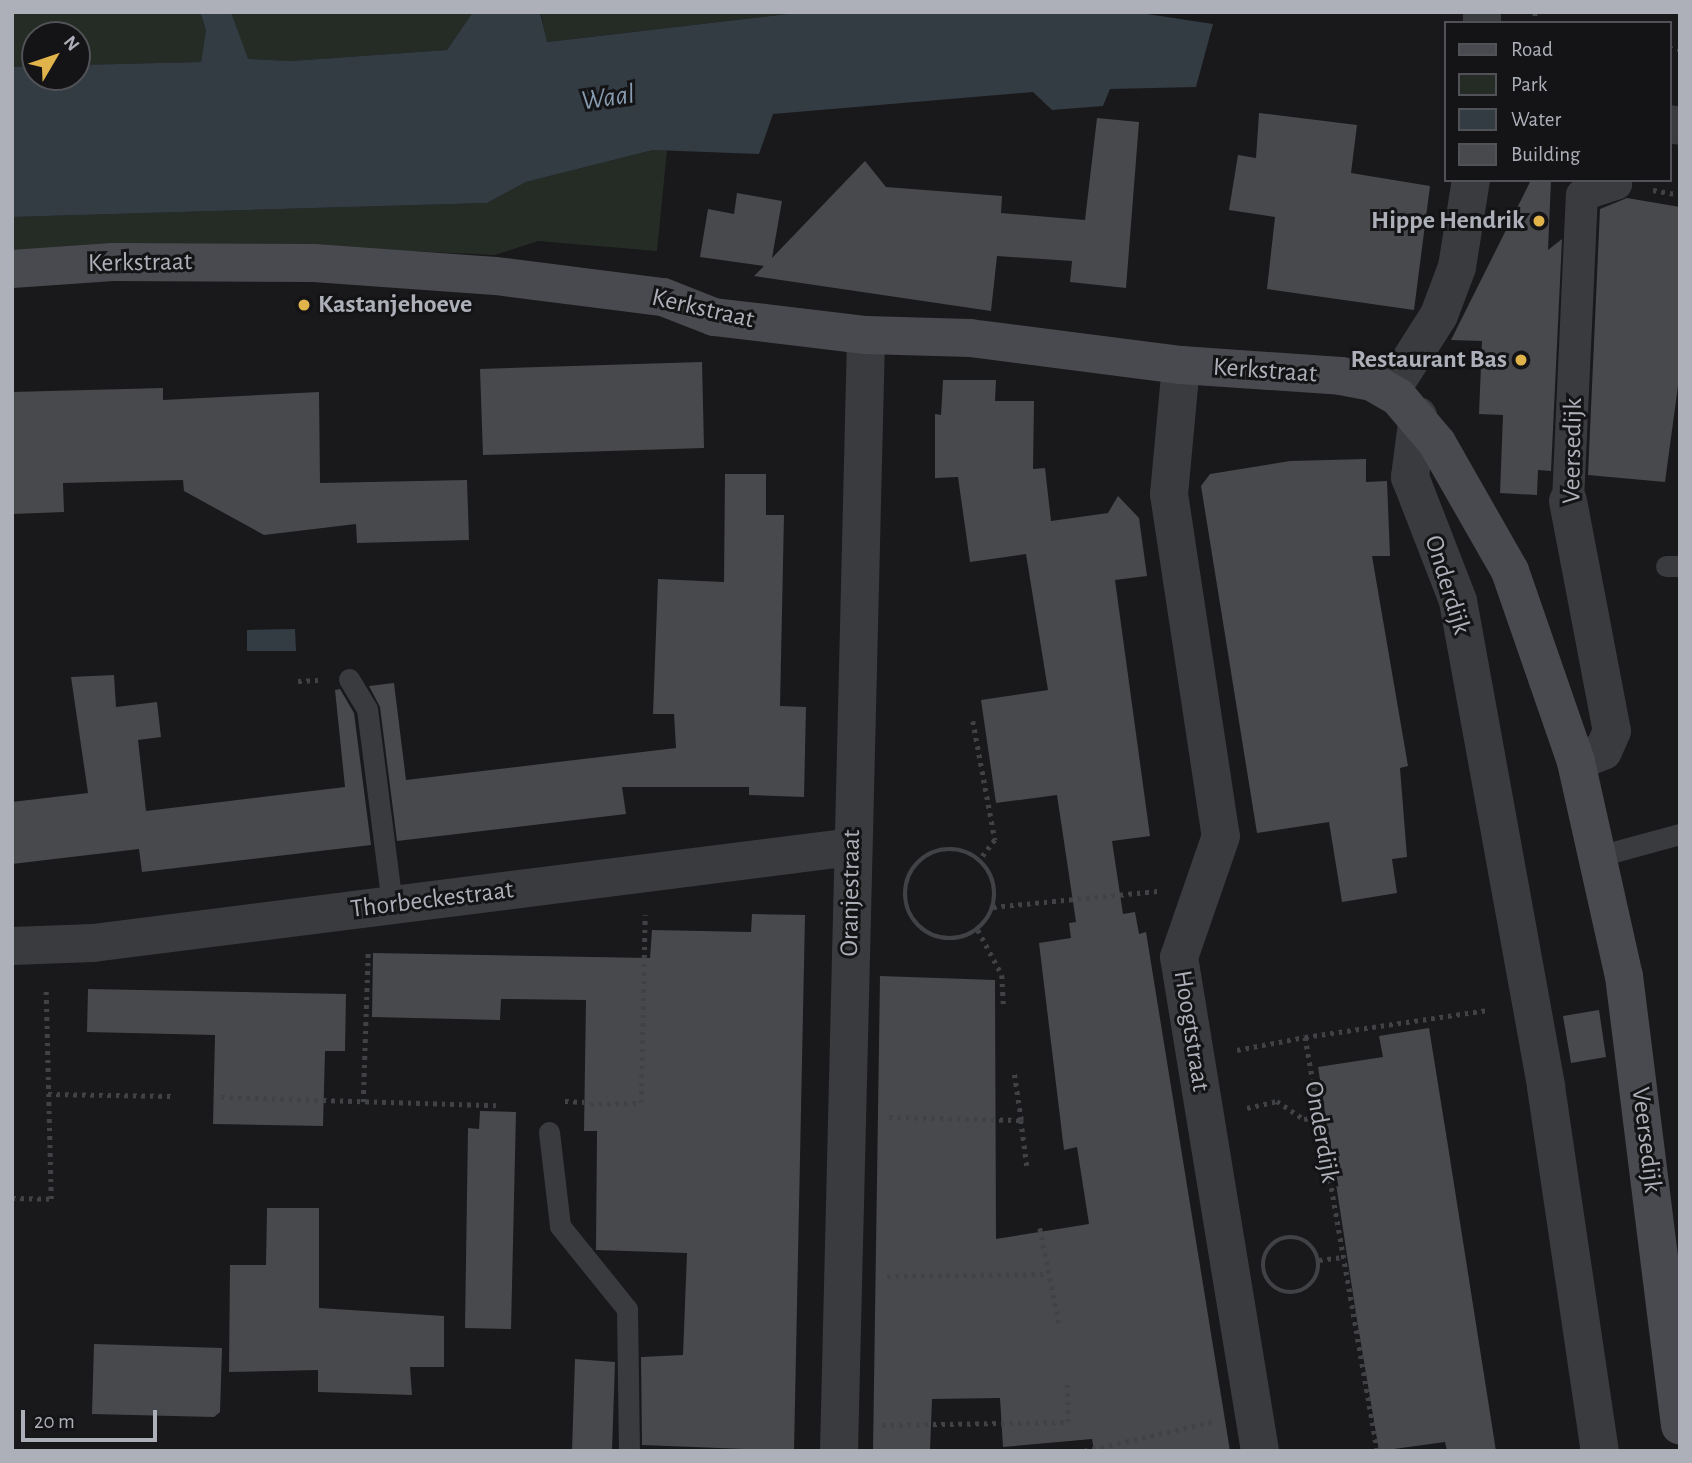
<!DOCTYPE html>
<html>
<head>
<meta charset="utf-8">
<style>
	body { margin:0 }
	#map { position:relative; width:1692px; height:1463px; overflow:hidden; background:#19191b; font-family:"Alegreya Sans",sans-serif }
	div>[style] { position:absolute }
	.green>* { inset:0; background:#252c26 }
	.water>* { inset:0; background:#333b43 }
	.building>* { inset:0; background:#48494d }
	.path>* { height:4.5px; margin-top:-2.25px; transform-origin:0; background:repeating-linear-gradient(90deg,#404246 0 3.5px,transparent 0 8.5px) }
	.path>.ring { margin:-2.25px; padding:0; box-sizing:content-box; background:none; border:4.5px solid #404246; border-radius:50% }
	.service>* { height:21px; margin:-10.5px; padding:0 10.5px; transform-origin:10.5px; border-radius:10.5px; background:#3a3b3f }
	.pedestrian>* { height:32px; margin:-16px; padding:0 16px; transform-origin:16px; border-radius:16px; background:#3a3b3f }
	.minor>* { height:38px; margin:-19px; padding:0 19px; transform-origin:19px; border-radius:19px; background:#3a3b3f }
	.secondary>* { height:38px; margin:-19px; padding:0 19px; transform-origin:19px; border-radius:19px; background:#494a4f }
	.dots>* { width:19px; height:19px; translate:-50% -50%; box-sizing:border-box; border:4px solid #141416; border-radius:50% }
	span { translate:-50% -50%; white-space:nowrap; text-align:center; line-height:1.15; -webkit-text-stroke:6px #141416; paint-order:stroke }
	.poi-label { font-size:26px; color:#adb0b9; font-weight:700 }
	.right { translate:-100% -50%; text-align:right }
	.left { translate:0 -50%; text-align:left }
	.street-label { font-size:26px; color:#adb0b9 }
	.water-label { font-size:28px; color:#879cb0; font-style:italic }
	.frame { position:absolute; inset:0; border:14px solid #adb0b9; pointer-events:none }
	.legend { position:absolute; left:1444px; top:21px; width:228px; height:161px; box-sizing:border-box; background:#141416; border:2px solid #515257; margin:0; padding:9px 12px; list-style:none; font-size:21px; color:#adb0b9 }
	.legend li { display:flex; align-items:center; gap:14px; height:35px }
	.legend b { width:35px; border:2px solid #515257 }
	.north { position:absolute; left:21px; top:21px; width:70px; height:70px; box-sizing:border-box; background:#141416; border:2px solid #515257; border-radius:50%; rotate:51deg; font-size:19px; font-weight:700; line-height:28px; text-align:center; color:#adb0b9 }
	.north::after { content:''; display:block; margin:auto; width:24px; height:32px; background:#e1b34b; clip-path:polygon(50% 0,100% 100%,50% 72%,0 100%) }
	.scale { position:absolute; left:21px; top:1410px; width:136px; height:32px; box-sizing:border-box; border:4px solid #adb0b9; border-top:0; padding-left:9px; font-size:21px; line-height:24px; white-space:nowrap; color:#adb0b9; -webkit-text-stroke:5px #141416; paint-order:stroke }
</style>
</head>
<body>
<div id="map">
	<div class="green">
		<div style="clip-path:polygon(12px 12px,200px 12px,206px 30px,201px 62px,77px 65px,77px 35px,35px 35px,35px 66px,12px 67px)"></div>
		<div style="clip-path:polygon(231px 12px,473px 12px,447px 50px,291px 61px,247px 59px)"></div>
		<div style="clip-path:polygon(541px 12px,805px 12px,546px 42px)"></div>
		<div style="clip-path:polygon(653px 150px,667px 150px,657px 251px,538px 241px,495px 255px,366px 249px,12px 260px,12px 217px,487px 203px,526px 182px)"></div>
	</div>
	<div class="water">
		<div style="clip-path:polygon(200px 12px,231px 12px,248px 59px,291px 61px,447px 50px,473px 12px,540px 12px,547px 42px,805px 12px,1134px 12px,1213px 24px,1196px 87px,1110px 89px,1103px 106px,1052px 110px,1033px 92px,773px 114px,759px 154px,653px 150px,526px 182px,487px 203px,12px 217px,12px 67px,35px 66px,35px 77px,77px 77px,77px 65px,201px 62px,206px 30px)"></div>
		<div style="clip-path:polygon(295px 629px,296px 651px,247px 651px,247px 630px)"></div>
	</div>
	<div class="building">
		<div style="clip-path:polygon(1259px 113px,1357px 125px,1351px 173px,1430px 186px,1414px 310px,1267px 289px,1275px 217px,1229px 210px,1238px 155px,1256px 158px)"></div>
		<div style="clip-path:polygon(1097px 118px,1139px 122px,1126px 288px,1070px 282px,1072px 261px,997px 256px,991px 311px,754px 276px,764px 266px,700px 257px,708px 209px,734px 214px,737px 193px,782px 201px,772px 258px,865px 161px,886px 187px,1002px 196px,1001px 213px,1085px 220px)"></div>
		<div style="clip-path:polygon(1531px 180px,1551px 180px,1548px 250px,1562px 239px,1551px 471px,1538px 470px,1537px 495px,1500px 493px,1503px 415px,1479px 414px,1482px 341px,1451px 340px)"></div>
		<div style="clip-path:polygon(1627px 198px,1680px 207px,1680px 371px,1665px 482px,1588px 475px,1600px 209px)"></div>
		<div style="clip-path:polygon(702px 362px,704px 448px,483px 455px,480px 369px)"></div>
		<div style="clip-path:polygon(943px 380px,996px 380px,995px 401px,1034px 401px,1033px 469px,1045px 468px,1051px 521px,1108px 513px,1118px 496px,1139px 518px,1147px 576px,1115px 580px,1150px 836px,1112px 841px,1123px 914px,1135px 912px,1139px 934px,1146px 932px,1230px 1451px,1094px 1451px,1092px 1439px,1003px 1447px,1000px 1398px,932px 1399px,930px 1451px,873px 1451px,880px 976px,995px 980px,996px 1239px,1089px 1224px,1077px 1147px,1064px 1150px,1039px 943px,1071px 938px,1069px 923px,1076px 922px,1057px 795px,996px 803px,981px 700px,1048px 690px,1026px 554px,970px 562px,958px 477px,935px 478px,935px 414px,941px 415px)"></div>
		<div style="clip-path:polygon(163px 388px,163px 400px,319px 392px,320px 483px,467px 480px,469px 540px,357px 543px,356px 524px,264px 535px,184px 491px,183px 480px,63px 483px,64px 512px,12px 514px,12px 392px)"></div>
		<div style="clip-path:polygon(1366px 459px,1366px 482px,1387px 481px,1390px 556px,1372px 556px,1408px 766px,1400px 768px,1407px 857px,1392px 859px,1397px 893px,1342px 902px,1329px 822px,1257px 833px,1201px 486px,1210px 474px,1290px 461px)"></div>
		<div style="clip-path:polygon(725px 474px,766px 474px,766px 515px,784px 515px,780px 706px,806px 707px,804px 797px,749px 795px,749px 787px,622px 787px,626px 814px,397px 841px,380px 707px,369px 686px,394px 683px,406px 780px,676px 748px,674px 714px,653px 714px,658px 579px,724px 582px)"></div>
		<div style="clip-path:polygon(114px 675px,116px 707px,157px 702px,161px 737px,138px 740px,146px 811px,345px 787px,335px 690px,340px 689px,354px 713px,371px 845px,142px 872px,139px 849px,12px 864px,12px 802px,88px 793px,71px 677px)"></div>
		<div style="clip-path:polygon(752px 914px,805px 915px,794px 1451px,642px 1445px,641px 1357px,683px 1355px,687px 1253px,596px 1250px,597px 1131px,584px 1131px,586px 1000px,501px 999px,500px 1020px,372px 1017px,373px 953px,650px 958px,652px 930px,751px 932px)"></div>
		<div style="clip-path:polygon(88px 989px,346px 994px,345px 1051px,325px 1051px,323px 1126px,213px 1124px,215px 1035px,87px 1032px)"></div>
		<div style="clip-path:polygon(1599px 1010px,1606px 1057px,1571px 1063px,1563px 1016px)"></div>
		<div style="clip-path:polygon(1429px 1028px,1448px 1146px,1496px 1451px,1447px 1451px,1445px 1442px,1379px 1451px,1357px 1320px,1318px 1067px,1383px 1057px,1379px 1036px)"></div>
		<div style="clip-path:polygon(480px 1111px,516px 1112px,511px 1329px,465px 1328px,468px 1128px,479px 1129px)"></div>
		<div style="clip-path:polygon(267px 1208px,319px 1208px,319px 1308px,444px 1316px,444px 1367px,410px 1367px,412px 1395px,318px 1392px,318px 1370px,229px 1372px,230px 1265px,266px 1265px)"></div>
		<div style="clip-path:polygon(94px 1344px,222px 1348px,220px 1412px,214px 1417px,92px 1414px)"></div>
		<div style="clip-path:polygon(575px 1359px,615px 1362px,612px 1451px,572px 1451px)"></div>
	</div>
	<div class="path">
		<div style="left:1535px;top:12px;width:11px;rotate:85deg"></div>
		<div style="left:1669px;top:48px;width:11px;rotate:5deg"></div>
		<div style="left:1653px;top:190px;width:27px;rotate:10deg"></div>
		<div style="left:298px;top:681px;width:20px;rotate:-3deg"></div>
		<div style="left:973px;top:721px;width:121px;rotate:79.5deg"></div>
		<div style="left:995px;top:840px;width:25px;rotate:127deg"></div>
		<div class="ring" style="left:905px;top:849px;width:85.5px;height:85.5px"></div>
		<div style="left:993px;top:907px;width:165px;rotate:-5.6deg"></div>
		<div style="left:978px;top:930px;width:51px;rotate:61.9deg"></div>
		<div style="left:1002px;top:975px;width:33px;rotate:87deg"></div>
		<div style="left:1237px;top:1050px;width:69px;rotate:-10.8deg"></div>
		<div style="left:48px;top:1094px;width:124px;rotate:0.9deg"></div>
		<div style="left:221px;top:1097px;width:275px;rotate:1.7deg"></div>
		<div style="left:565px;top:1101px;width:19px;rotate:3deg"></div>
		<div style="left:363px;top:1102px;width:150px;rotate:-88.1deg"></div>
		<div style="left:590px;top:1104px;width:51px;rotate:-1.1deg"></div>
		<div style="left:641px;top:1103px;width:188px;rotate:-88.8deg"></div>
		<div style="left:1247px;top:1108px;width:31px;rotate:-13deg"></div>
		<div style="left:1277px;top:1101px;width:32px;rotate:34deg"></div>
		<div style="left:1304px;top:1119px;width:15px;rotate:-8deg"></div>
		<div style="left:889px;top:1117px;width:132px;rotate:1.3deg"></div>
		<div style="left:1021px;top:1120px;width:48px;rotate:-98.5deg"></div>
		<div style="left:1021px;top:1120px;width:46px;rotate:82.6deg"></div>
		<div style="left:12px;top:1198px;width:39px;rotate:1deg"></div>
		<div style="left:51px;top:1199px;width:211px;rotate:-91.4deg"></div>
		<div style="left:1040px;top:1228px;width:97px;rotate:78.7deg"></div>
		<div class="ring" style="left:1263px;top:1237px;width:51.5px;height:51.5px"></div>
		<div style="left:1319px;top:1260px;width:24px;rotate:-7deg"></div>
		<div style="left:887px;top:1276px;width:160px;rotate:-0.7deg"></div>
		<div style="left:882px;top:1425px;width:186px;rotate:-0.9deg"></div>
		<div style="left:1068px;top:1422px;width:41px;rotate:-91.4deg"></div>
		<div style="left:1084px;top:1451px;width:131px;rotate:-12.8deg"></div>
		<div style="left:1377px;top:1451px;width:420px;rotate:-99.9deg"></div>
		<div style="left:1305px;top:1037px;width:185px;rotate:-8.4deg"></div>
	</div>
	<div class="service">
		<div style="left:1666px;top:566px;width:14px"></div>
		<div style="left:349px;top:679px;width:35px;rotate:59deg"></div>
		<div style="left:367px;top:709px;width:198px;rotate:82.7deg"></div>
		<div style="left:1599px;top:856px;width:84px;rotate:-15.2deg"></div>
		<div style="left:549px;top:1132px;width:95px;rotate:83.3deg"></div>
		<div style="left:560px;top:1226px;width:107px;rotate:51.1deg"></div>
		<div style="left:627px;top:1309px;width:142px;rotate:89.2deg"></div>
	</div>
	<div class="pedestrian">
		<div style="left:1568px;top:501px;width:306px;rotate:-87.4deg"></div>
		<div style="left:1582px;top:195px;width:36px;rotate:-18deg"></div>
	</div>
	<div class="minor">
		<div style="left:1482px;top:12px;width:11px;rotate:90deg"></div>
		<div style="left:1669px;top:124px;width:11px;rotate:10deg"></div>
		<div style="left:1181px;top:365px;width:130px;rotate:95.3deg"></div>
		<div style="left:1169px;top:494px;width:346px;rotate:81.4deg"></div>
		<div style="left:1221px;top:836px;width:128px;rotate:109.1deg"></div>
		<div style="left:1179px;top:957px;width:501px;rotate:80.69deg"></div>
		<div style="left:1390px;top:392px;width:91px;rotate:-57.5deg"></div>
		<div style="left:1439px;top:315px;width:51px;rotate:-69.4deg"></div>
		<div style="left:1457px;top:267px;width:88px;rotate:-80.9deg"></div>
		<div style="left:1418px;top:416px;width:62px;rotate:97.5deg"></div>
		<div style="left:1410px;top:477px;width:133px;rotate:68.8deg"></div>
		<div style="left:1458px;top:601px;width:494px;rotate:79.7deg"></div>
		<div style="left:1546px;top:1087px;width:368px;rotate:81.6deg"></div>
		<div style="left:1568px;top:501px;width:234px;rotate:79.2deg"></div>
		<div style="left:1612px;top:731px;width:22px;rotate:114deg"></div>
		<div style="left:1603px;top:751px;width:29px;rotate:158deg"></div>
		<div style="left:12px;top:946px;width:81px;rotate:-2.1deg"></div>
		<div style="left:93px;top:943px;width:765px;rotate:-7.21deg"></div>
		<div style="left:839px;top:1451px;width:1116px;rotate:-88.61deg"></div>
	</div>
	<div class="secondary">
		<div style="left:12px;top:269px;width:101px;rotate:-4deg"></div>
		<div style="left:113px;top:262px;width:201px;rotate:0.3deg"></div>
		<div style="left:314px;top:263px;width:182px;rotate:4.1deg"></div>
		<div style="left:496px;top:276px;width:168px;rotate:7.2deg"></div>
		<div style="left:663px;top:297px;width:55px;rotate:21.4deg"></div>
		<div style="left:714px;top:317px;width:153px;rotate:6.8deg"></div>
		<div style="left:866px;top:335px;width:104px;rotate:1.7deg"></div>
		<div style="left:970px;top:338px;width:213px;rotate:7.3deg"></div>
		<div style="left:1181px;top:365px;width:160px;rotate:3.9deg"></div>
		<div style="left:1341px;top:376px;width:32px;rotate:11deg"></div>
		<div style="left:1372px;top:382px;width:30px;rotate:30deg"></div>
		<div style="left:1398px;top:397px;width:60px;rotate:49.7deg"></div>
		<div style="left:1437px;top:443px;width:147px;rotate:60.3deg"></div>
		<div style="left:1510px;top:571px;width:202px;rotate:70.9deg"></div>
		<div style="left:1576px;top:762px;width:219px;rotate:77.4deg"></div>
		<div style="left:1624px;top:976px;width:453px;rotate:82.9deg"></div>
	</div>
	<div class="dots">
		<div style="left:1539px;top:221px;background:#e1b34b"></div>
		<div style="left:304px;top:305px;background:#e1b34b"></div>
		<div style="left:1521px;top:360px;background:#e1b34b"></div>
	</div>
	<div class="poi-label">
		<span class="right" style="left:1525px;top:221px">Hippe Hendrik</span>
		<span class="left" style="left:318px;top:305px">Kastanjehoeve</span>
		<span class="right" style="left:1507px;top:360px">Restaurant Bas</span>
	</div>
	<div class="street-label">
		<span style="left:140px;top:263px;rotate:-1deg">Kerkstraat</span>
		<span style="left:703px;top:309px;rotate:13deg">Kerkstraat</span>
		<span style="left:1265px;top:371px;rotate:4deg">Kerkstraat</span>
		<span style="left:1573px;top:451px;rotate:-89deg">Veersedijk</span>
		<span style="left:1447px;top:585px;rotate:73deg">Onderdijk</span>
		<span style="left:851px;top:893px;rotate:-89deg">Oranjestraat</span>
		<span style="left:432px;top:900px;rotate:-7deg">Thorbeckestraat</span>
		<span style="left:1191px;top:1031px;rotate:81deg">Hoogtstraat</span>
		<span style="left:1321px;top:1132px;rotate:80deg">Onderdijk</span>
		<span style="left:1646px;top:1140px;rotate:83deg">Veersedijk</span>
	</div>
	<div class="water-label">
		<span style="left:608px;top:98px;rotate:-8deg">Waal</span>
	</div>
	<div class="frame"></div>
	<ul class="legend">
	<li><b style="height:9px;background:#494a4f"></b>Road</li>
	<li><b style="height:19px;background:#252c26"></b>Park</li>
	<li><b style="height:19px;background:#333b43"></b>Water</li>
	<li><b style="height:19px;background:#48494d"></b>Building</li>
	</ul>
	<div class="north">N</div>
	<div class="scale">20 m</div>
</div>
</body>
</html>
